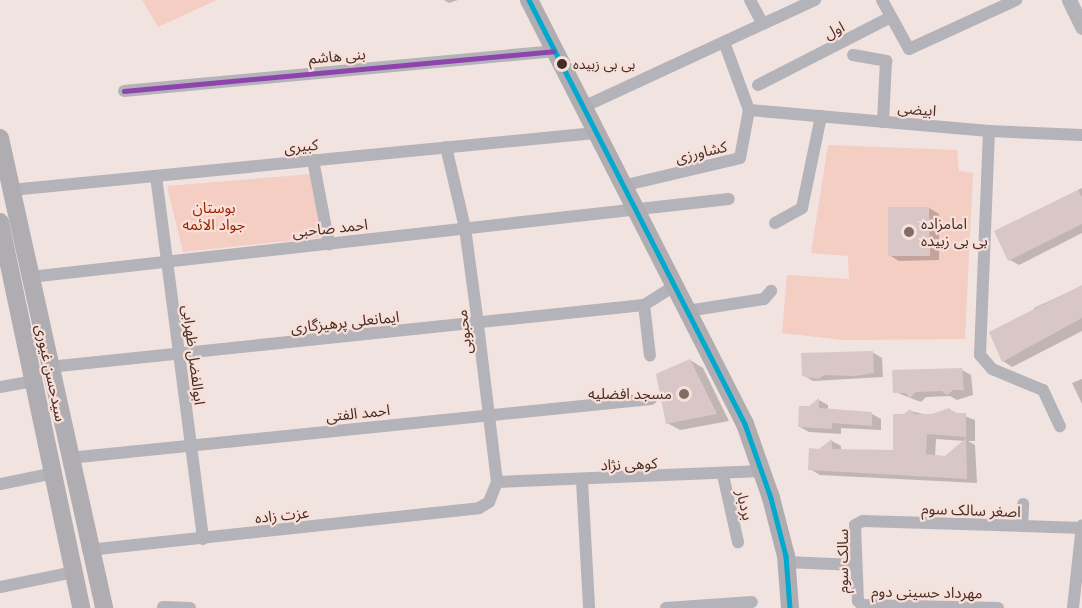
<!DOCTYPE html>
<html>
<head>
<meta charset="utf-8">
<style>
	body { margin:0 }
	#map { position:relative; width:1082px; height:608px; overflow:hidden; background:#f1e3df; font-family:"Noto Sans","Noto Sans Arabic",sans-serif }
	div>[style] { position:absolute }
	.green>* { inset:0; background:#f4cdc3 }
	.shadow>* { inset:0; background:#0003 }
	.building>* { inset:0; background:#d8c7c6 }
	.minor>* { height:12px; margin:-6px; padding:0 6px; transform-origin:6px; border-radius:6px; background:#b4b3b9 }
	.tertiary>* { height:15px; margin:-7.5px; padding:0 7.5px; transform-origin:7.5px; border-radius:7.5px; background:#b4b3b9 }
	.primary>* { height:18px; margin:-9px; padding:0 9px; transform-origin:9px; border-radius:9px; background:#afacb2 }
	.bus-1>* { height:4.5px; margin:-2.25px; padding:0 2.25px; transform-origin:2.25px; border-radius:2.25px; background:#00a9ce }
	.bus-2>* { height:4.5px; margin:-2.25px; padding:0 2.25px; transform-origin:2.25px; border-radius:2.25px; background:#8e44ad }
	.dots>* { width:16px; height:16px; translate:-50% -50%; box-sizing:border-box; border:3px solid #f8dfd8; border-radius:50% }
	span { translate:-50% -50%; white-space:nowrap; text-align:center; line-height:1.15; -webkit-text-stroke:4.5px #f8dfd8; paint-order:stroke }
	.bus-label { font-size:14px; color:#442d27 }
	.left { translate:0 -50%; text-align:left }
	.street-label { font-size:15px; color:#442d27 }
	.park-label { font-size:15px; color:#9a2302 }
	.poi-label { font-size:15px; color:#442d27 }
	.right { translate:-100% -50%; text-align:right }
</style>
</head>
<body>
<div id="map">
	<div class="green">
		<div style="clip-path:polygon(142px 0,217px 0,158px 27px)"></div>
		<div style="clip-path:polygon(828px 145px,957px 150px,959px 171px,973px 173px,965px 339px,843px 340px,782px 333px,787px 275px,849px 279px,848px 256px,811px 253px)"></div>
		<div style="clip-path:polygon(312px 174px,324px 237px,183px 252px,167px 186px)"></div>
	</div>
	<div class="shadow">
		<div style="clip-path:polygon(444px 0,458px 0,449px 3px)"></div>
		<div style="clip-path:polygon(1082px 188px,1082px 233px,1019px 265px,1010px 260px,996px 232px)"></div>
		<div style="clip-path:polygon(929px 208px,939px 214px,939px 260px,899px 261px,889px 255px)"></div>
		<div style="clip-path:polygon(1082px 286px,1082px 331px,1012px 367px,1003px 361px,1035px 311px,1034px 308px)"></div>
		<div style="clip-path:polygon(872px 352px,882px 358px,883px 377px,813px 381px,803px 375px)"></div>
		<div style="clip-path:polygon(690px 360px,703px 368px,729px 421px,680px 430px,667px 423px)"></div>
		<div style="clip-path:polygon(962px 370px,971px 375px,973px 395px,957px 400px,950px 396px,926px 397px,921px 402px,895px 392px)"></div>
		<div style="clip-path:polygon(1082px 379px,1082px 404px,1072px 383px)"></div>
		<div style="clip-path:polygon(819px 400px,828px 405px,828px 411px,872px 414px,881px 419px,881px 430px,841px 428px,841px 434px,809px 432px,800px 427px,810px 408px)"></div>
		<div style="clip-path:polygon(evenodd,949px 410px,975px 420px,975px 441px,968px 441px,975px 445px,977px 483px,820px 475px,810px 469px,820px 450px,832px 441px,841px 446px,841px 450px,894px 452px,904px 416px,910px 411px,932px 416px,949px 410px,936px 439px,965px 441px,945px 457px,935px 457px,936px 439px)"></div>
	</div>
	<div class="building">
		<div style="clip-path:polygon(1078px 190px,1082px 197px,1082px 224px,1008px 261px,994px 231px)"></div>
		<div style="clip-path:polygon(888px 207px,929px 207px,930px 256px,888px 256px)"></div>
		<div style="clip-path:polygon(1082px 285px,1082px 318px,1002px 362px,989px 332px)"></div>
		<div style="clip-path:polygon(873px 351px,874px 373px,855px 376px,825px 375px,818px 379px,802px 376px,801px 353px)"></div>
		<div style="clip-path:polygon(690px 359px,717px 414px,666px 424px,656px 374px)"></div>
		<div style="clip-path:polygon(962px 368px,964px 390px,953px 390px,947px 395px,942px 391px,916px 392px,910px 398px,905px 393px,893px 393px,892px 370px)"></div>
		<div style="clip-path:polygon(819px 398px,819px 408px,872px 412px,872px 426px,832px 423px,832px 429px,798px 427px,799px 406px,809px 406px)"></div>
		<div style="clip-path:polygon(949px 408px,954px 413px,966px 413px,966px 437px,927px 434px,926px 454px,945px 456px,966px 438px,967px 479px,808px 470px,809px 448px,819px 449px,832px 439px,832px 449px,893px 450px,893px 414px,904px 414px,910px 409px,915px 414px,932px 414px)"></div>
	</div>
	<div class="minor">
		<div style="left:750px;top:0;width:27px;rotate:62deg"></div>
		<div style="left:882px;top:0;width:56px;rotate:61.1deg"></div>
		<div style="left:909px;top:49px;width:118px;rotate:-24.6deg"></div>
		<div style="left:724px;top:42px;width:72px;rotate:69.8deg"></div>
		<div style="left:853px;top:55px;width:34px;rotate:10deg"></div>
		<div style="left:886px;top:61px;width:61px;rotate:92.8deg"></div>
		<div style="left:758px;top:85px;width:149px;rotate:-27.1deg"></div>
		<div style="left:124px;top:91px;width:431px;rotate:-5.3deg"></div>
		<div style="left:581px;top:108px;width:258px;rotate:-24.8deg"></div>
		<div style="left:749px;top:110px;width:241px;rotate:5deg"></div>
		<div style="left:989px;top:131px;width:93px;rotate:2.5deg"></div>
		<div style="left:989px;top:131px;width:224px;rotate:92.3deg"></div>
		<div style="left:980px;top:355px;width:18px;rotate:49deg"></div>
		<div style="left:992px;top:369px;width:55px;rotate:22.4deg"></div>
		<div style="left:1043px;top:390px;width:40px;rotate:65deg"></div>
		<div style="left:313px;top:160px;width:86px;rotate:79.2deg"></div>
		<div style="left:156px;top:176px;width:366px;rotate:82.6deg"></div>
		<div style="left:622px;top:186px;width:121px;rotate:-13.3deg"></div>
		<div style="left:740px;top:158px;width:49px;rotate:-79.4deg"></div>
		<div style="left:11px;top:190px;width:587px;rotate:-5.57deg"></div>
		<div style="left:775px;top:223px;width:31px;rotate:-29deg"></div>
		<div style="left:802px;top:208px;width:94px;rotate:-78.3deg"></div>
		<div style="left:30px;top:277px;width:703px;rotate:-6.37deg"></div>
		<div style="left:644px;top:305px;width:51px;rotate:83.3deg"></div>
		<div style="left:687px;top:311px;width:78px;rotate:-8.9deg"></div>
		<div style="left:764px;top:299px;width:11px;rotate:-49deg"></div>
		<div style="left:49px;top:367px;width:598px;rotate:-5.95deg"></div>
		<div style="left:644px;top:305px;width:36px;rotate:-32deg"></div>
		<div style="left:0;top:387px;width:35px;rotate:-10deg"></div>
		<div style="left:69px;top:458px;width:585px;rotate:-5.79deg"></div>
		<div style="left:723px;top:475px;width:69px;rotate:77.4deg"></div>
		<div style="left:582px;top:481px;width:127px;rotate:86.8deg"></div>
		<div style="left:497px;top:482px;width:265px;rotate:-2.4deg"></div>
		<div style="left:0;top:484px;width:55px;rotate:-11.5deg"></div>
		<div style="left:1022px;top:526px;width:22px;rotate:-87deg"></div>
		<div style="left:88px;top:550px;width:393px;rotate:-6.1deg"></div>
		<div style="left:479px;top:508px;width:12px;rotate:-31deg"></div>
		<div style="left:489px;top:502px;width:22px;rotate:-68deg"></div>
		<div style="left:497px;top:482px;width:159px;rotate:-96.9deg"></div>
		<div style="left:478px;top:324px;width:97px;rotate:-97.7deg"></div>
		<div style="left:465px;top:228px;width:83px;rotate:-103.2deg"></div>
		<div style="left:786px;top:562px;width:70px;rotate:2.5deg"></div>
		<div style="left:0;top:587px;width:76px;rotate:-11.5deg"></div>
		<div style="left:163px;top:607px;width:27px;rotate:2deg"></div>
		<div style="left:666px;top:608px;width:86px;rotate:-4deg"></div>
		<div style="left:998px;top:608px;width:136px;rotate:-178.7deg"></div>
		<div style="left:862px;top:605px;width:6px;rotate:-135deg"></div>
		<div style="left:858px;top:601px;width:76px;rotate:-92.3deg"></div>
		<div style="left:855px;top:525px;width:9px;rotate:-27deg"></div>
		<div style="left:863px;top:521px;width:219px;rotate:1.8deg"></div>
		<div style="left:1073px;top:608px;width:83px;rotate:-83.8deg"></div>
	</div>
	<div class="tertiary">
		<div style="left:1069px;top:0;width:30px;rotate:64deg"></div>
	</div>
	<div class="primary">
		<div style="left:529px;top:0;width:476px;rotate:63deg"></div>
		<div style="left:745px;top:424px;width:78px;rotate:70.6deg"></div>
		<div style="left:771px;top:498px;width:60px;rotate:75.5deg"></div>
		<div style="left:786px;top:556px;width:52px;rotate:85.6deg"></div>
		<div style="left:0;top:138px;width:481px;rotate:77.5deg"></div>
		<div style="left:0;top:222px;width:394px;rotate:78.1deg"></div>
	</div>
	<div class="bus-1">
		<div style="left:529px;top:0;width:476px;rotate:63deg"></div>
		<div style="left:745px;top:424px;width:78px;rotate:70.6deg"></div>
		<div style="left:771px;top:498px;width:60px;rotate:75.5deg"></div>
		<div style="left:786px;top:556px;width:52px;rotate:85.6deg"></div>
	</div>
	<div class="bus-2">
		<div style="left:124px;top:91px;width:431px;rotate:-5.3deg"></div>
	</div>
	<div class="dots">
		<div style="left:562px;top:64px;background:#442d27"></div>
		<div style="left:909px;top:232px;background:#816d67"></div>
		<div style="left:684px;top:394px;background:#816d67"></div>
	</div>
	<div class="bus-label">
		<span class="left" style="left:573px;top:64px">بی بی زبیده</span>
	</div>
	<div class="street-label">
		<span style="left:834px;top:30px;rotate:-27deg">اول</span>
		<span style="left:337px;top:56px;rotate:-5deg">بنی هاشم</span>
		<span style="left:917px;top:109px;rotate:5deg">ابیضی</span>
		<span style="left:301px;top:146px;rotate:-6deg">کبیری</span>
		<span style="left:701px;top:152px;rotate:-13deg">کشاورزی</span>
		<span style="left:330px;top:228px;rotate:-6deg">احمد صاحبی</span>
		<span style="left:345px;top:322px;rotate:-6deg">ایمانعلی پرهیزگاری</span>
		<span style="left:464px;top:332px;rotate:-97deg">محبوبی</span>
		<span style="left:194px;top:355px;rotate:83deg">ابوالفضل ظهرابی</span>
		<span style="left:51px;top:373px;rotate:78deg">سیدحسن غیوری</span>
		<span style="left:358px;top:413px;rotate:-6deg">احمد الفتی</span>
		<span style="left:629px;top:464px;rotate:-2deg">کوهی نژاد</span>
		<span style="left:745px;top:505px;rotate:77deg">بردبار</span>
		<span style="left:971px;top:510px;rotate:2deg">اصغر سالک سوم</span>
		<span style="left:282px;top:515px;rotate:-6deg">عزت زاده</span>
		<span style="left:843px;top:561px;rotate:-90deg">سالک سوم</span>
		<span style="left:927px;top:592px;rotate:1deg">مهرداد حسینی دوم</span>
	</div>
	<div class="park-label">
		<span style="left:214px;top:216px">بوستان<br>جواد الائمه</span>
	</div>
	<div class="poi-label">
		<span class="left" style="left:921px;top:232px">امامزاده<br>بی بی زبیده</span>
		<span class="right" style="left:672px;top:394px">مسجد افضلیه</span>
	</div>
</div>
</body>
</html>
